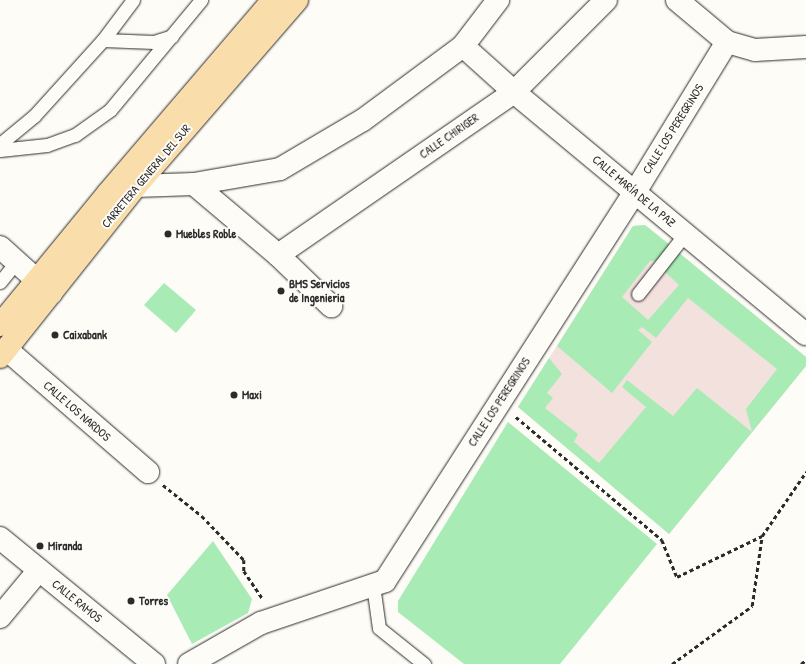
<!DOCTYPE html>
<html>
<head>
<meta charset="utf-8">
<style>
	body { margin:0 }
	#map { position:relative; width:806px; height:664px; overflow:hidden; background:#fdfcf7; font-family:"Patrick Hand",sans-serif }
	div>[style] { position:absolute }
	.built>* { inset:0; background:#f3e1dd }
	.green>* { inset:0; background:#a8ebb5 }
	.path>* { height:2.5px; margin-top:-1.25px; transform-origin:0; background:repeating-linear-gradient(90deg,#2b2b2b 0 4px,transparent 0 7px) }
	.roads { filter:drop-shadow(0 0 1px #2b2b2b) drop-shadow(0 0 1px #2b2b2b) }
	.lane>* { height:13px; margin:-6.5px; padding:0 6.5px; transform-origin:6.5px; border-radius:6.5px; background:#fdfcf7 }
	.street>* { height:22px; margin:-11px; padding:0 11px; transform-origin:11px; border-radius:11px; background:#fdfcf7 }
	.primary>* { height:22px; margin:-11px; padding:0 11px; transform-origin:11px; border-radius:11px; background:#f9ddab }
	.dots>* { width:11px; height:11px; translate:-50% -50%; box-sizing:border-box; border:2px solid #fdfcf7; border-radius:50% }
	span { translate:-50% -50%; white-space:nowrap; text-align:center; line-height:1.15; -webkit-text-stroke:4px #fdfcf7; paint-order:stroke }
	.street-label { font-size:12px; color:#2b2b2b }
	.poi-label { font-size:12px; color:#2b2b2b; font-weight:700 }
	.left { translate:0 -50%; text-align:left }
</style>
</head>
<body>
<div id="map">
	<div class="built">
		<div style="clip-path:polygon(645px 225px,806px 357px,806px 366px,669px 534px,518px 407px,633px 226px)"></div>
	</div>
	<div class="green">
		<div style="clip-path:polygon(645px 225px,670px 245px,658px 261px,650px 261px,622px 297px,648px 320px,679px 285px,664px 271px,678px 252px,806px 357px,806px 366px,669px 534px,518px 407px,549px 358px,562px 374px,547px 393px,553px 398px,545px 408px,578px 434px,574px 442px,599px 463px,646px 407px,622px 387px,627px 380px,673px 416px,697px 388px,752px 432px,746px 409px,777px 369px,688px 298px,656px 338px,642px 327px,638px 330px,652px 342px,612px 393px,557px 346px,633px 226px)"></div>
		<div style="clip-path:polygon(164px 283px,196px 310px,176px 333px,144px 305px)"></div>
		<div style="clip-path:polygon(508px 422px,657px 544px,560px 664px,464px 664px,398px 612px,398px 601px)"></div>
		<div style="clip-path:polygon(213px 541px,252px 599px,248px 613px,192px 644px,167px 595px)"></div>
	</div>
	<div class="path">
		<div style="left:516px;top:417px;width:191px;rotate:40.1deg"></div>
		<div style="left:662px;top:540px;width:40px;rotate:68deg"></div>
		<div style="left:677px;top:577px;width:94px;rotate:-25.8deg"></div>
		<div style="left:163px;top:485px;width:50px;rotate:38.5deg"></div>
		<div style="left:202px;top:516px;width:61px;rotate:46.3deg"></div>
		<div style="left:244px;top:560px;width:11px;rotate:90deg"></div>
		<div style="left:244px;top:571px;width:34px;rotate:56deg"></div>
		<div style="left:672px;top:664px;width:99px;rotate:-35.9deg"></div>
		<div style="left:752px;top:606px;width:71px;rotate:-81.9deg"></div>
		<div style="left:762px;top:536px;width:78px;rotate:-55.5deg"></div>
		<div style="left:801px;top:664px;width:6px;rotate:-39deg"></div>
	</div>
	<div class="roads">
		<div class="lane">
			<div style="left:103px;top:40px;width:51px;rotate:2.2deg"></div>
			<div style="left:154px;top:42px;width:19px;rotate:-18deg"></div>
			<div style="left:0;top:144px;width:44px;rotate:-39.5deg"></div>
			<div style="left:34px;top:116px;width:103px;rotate:-47.8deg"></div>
			<div style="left:103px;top:40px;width:50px;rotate:-53.1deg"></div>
			<div style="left:0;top:150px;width:47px;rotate:-6.1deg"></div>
			<div style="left:47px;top:145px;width:30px;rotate:-20deg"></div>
			<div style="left:75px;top:135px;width:43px;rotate:-35.5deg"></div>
			<div style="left:110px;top:110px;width:143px;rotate:-50.4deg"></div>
			<div style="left:0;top:282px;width:27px;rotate:-51deg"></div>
			<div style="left:638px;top:294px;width:76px;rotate:-51.9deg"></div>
			<div style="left:373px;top:585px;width:43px;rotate:82.1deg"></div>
			<div style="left:379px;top:628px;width:58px;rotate:38.7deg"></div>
		</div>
		<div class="street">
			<div style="left:677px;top:0;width:65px;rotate:40deg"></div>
			<div style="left:727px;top:42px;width:29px;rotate:16deg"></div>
			<div style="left:755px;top:50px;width:51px;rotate:-3.4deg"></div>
			<div style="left:463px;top:46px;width:69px;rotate:42deg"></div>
			<div style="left:514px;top:92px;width:379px;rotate:39.7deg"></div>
			<div style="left:194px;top:184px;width:110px;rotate:40.2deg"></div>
			<div style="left:278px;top:255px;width:74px;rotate:43.9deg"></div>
			<div style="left:136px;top:186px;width:58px;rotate:-2deg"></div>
			<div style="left:194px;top:184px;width:87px;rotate:-9.9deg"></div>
			<div style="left:280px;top:169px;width:96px;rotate:-30.6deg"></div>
			<div style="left:363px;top:120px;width:124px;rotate:-36.5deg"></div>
			<div style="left:463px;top:46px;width:58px;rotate:-52.7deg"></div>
			<div style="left:0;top:247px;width:69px;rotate:42deg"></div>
			<div style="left:278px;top:255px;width:287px;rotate:-34.6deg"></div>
			<div style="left:514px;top:92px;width:130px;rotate:-45deg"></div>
			<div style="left:6px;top:349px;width:188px;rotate:40.9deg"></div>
			<div style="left:0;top:538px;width:199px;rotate:39.3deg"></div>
			<div style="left:0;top:617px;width:61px;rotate:-50.3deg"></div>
			<div style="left:189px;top:664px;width:83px;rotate:-29.7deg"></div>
			<div style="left:261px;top:623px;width:131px;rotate:-18.7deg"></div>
			<div style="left:385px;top:581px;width:462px;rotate:-57.3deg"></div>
			<div style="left:635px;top:192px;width:176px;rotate:-58.5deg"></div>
		</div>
		<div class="primary">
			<div style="left:0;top:325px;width:171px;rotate:-50.7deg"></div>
			<div style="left:108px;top:193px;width:254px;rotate:-49.5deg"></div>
			<div style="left:0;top:357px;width:218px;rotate:-51.5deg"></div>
			<div style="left:136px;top:186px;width:246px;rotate:-49.1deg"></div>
		</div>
	</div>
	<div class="dots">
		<div style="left:168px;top:234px;background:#2b2b2b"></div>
		<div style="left:281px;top:291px;background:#2b2b2b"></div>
		<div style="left:55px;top:335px;background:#2b2b2b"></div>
		<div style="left:234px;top:395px;background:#2b2b2b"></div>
		<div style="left:40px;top:546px;background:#2b2b2b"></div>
		<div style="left:131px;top:601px;background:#2b2b2b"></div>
	</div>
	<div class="street-label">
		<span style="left:673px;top:129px;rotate:-58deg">CALLE LOS PEREGRINOS</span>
		<span style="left:449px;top:136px;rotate:-35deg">CALLE CHIRIGER</span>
		<span style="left:146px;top:176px;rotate:-50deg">CARRETERA GENERAL DEL SUR</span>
		<span style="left:634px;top:191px;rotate:40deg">CALLE MARÍA DE LA PAZ</span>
		<span style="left:499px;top:402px;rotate:-57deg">CALLE LOS PEREGRINOS</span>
		<span style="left:77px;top:411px;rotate:41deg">CALLE LOS NARDOS</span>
		<span style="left:77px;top:601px;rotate:39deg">CALLE RAMOS</span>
	</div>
	<div class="poi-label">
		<span class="left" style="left:176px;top:234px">Muebles Roble</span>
		<span class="left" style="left:289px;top:291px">BMS Servicios<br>de Ingenieria</span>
		<span class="left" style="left:63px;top:335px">Caixabank</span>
		<span class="left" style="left:242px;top:395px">Maxi</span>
		<span class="left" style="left:48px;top:546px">Miranda</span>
		<span class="left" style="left:139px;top:601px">Torres</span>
	</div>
</div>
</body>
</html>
